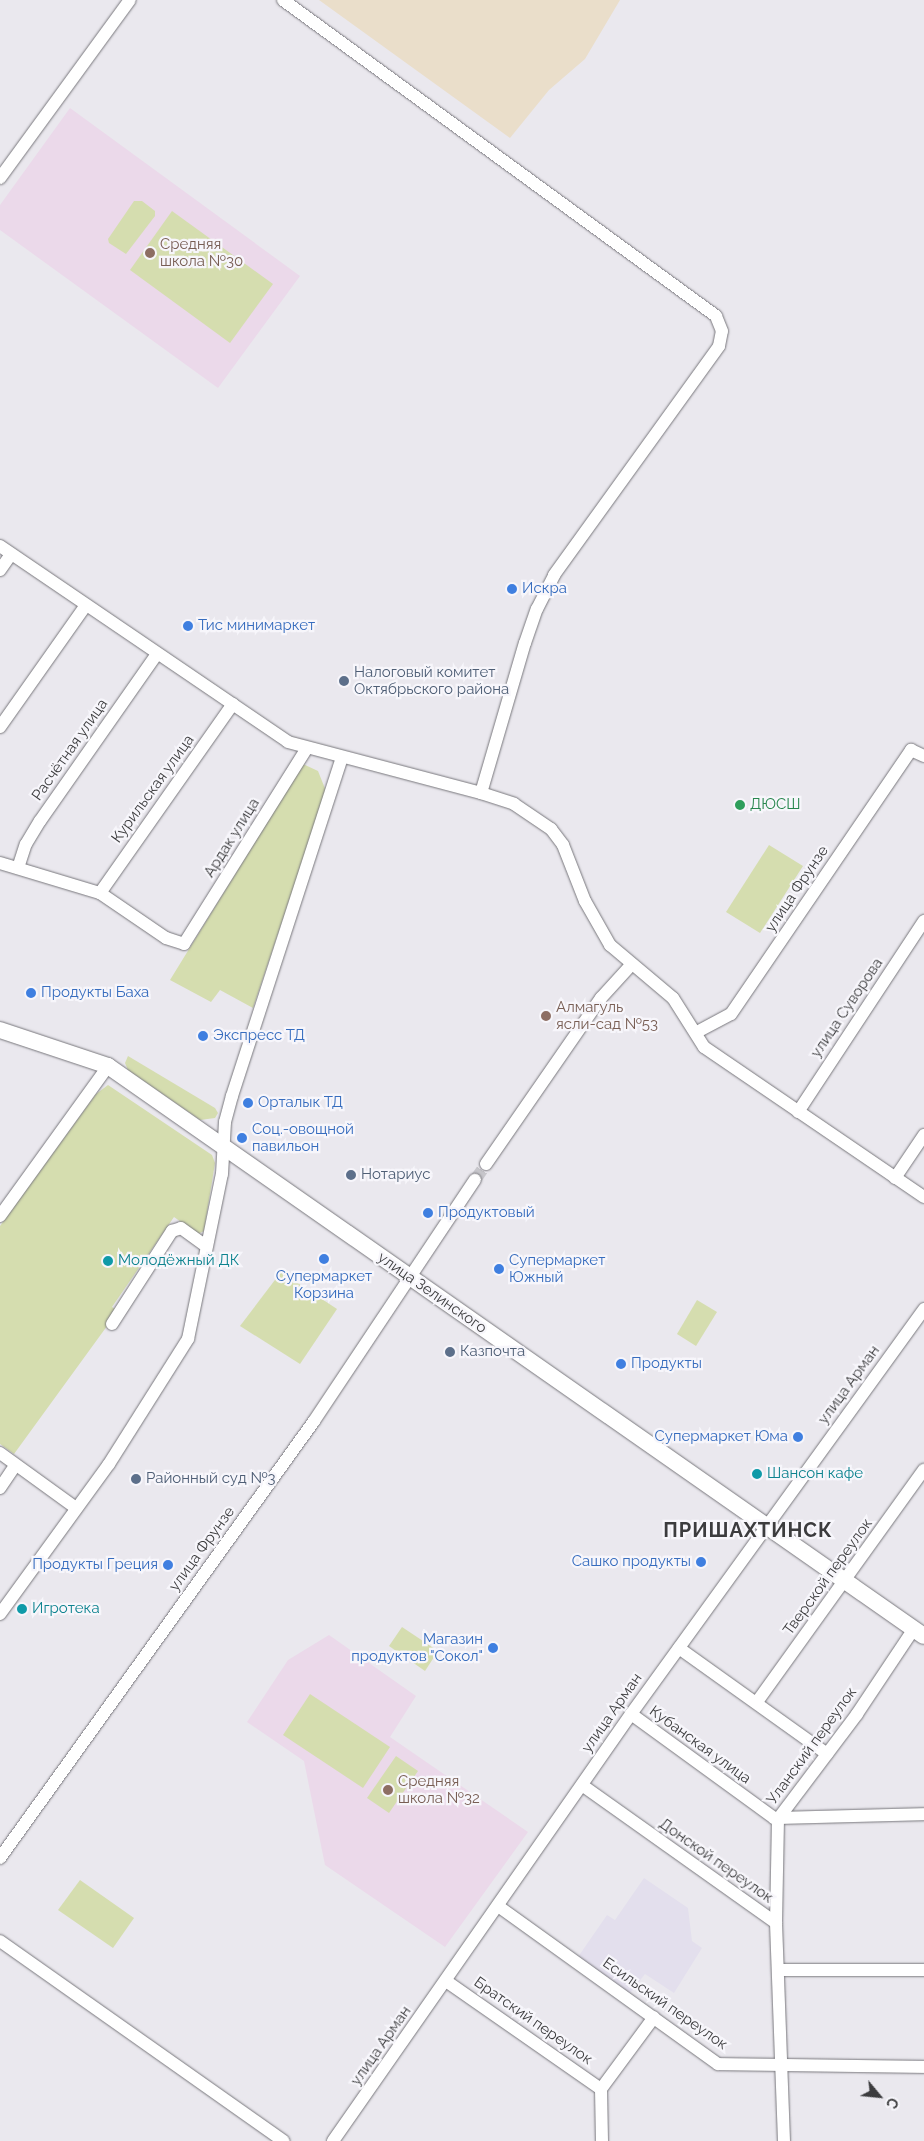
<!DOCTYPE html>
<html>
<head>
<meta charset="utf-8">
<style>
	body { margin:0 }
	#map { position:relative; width:924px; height:2141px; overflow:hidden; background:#eae8ee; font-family:Raleway,sans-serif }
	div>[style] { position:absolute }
	.built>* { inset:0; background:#e3dfed }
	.industrial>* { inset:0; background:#eadeca }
	.education>* { inset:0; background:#ebd9ea }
	.green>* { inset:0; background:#d5ddaf }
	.minor-tunnel>* { height:12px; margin-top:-6px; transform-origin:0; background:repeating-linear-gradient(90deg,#c7c6cb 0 12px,transparent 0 18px) }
	.roads { filter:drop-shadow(0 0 1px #78777c) drop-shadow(0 0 1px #78777c) }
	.minor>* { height:12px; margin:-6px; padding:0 6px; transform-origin:6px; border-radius:6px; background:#fff }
	.major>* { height:16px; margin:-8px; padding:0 8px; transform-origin:8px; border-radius:8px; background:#fff }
	.dots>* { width:14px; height:14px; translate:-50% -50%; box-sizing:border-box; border:2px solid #f7f6fb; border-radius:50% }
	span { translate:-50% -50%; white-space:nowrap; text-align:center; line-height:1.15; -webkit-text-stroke:4.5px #f7f6fb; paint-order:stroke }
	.education-label { font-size:15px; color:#785e54 }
	.left { translate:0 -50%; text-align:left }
	.shop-label { font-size:15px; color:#366cbe }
	.right { translate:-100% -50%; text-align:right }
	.service-label { font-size:15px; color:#4e5e75 }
	.street-label { font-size:15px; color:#3c3c3e }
	.leisure-label { font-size:15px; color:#27864d }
	.culture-label { font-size:15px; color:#0d838f }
	.district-label { font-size:20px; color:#3c3c3e; font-weight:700; letter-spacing:1px }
	.north { position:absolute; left:854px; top:2071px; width:50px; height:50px; -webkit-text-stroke:4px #f7f6fb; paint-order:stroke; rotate:118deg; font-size:14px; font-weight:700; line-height:20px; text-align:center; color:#3c3c3e }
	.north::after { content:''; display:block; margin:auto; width:18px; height:22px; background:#3c3c3e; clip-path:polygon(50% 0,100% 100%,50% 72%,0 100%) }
</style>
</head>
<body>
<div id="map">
	<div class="built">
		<div style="clip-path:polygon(644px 1878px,688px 1908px,692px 1941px,702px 1948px,674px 1993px,645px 1974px,630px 1993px,578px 1957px,607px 1915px,615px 1920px)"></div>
	</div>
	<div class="industrial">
		<div style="clip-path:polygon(319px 0,620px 0,585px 59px,549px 90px,510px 138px)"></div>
	</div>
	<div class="education">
		<div style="clip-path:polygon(70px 108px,300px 276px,218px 388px,0 230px,0 205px)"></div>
		<div style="clip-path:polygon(329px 1635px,416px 1696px,390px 1737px,528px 1832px,445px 1947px,325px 1865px,304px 1761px,247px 1722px,288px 1660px)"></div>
	</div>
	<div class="green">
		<div style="clip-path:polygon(134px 201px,142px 201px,155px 211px,155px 216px,126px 254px,109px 243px,108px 239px)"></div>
		<div style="clip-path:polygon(172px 211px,273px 284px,230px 343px,130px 270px)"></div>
		<div style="clip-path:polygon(303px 764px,318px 771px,326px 791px,253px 1008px,220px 990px,211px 1002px,170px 980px)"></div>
		<div style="clip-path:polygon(769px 845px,803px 866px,760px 933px,726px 912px)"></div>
		<div style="clip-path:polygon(128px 1056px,215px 1108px,218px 1113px,215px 1118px,200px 1120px,128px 1070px,125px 1063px)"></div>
		<div style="clip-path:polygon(108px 1085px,212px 1155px,215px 1163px,204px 1231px,198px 1234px,174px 1217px,112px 1307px,118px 1311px,14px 1454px,0 1444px,0 1226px,96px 1094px)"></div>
		<div style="clip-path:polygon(281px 1272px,337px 1309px,300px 1364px,240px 1326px)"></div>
		<div style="clip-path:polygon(697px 1300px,717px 1312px,696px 1346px,677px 1334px)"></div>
		<div style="clip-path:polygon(402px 1627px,438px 1651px,425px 1671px,389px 1646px)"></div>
		<div style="clip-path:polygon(310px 1694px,390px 1747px,363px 1788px,283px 1735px)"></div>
		<div style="clip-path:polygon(396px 1756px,418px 1771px,389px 1813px,367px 1798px)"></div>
		<div style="clip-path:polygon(80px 1880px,134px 1918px,113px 1948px,58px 1910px)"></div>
	</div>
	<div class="minor-tunnel">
		<div style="left:475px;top:1180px;width:19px;rotate:-55deg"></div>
	</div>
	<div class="roads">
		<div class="minor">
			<div style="left:0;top:178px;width:220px;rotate:-53.9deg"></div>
			<div style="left:0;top:546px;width:348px;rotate:34.2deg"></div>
			<div style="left:288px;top:742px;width:200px;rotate:14.8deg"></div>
			<div style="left:481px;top:793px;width:156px;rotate:-73.7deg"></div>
			<div style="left:525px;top:643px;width:36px;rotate:-71deg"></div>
			<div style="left:537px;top:609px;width:38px;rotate:-63deg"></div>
			<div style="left:554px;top:575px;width:282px;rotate:-54.2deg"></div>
			<div style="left:719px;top:346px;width:15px;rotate:-79deg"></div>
			<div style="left:722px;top:331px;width:16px;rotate:-112deg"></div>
			<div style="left:716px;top:316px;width:536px;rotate:-143.88deg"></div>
			<div style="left:0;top:570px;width:19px;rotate:-55deg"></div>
			<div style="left:0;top:727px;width:149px;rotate:-54.8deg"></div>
			<div style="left:481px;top:793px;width:35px;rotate:18deg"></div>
			<div style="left:514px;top:804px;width:45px;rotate:34deg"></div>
			<div style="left:551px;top:829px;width:20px;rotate:53deg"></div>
			<div style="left:563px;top:845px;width:60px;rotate:68.6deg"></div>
			<div style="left:585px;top:901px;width:51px;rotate:60.4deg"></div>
			<div style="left:610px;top:945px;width:82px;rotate:40.1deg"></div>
			<div style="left:673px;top:998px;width:58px;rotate:57.7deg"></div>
			<div style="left:704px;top:1047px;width:266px;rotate:34.3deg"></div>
			<div style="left:0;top:863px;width:104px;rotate:16.7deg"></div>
			<div style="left:100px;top:893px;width:80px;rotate:34.3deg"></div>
			<div style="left:166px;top:938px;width:19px;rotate:18deg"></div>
			<div style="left:184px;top:944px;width:231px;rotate:-57.9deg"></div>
			<div style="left:18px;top:868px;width:25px;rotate:-72deg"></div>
			<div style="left:26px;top:844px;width:27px;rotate:-59deg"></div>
			<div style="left:40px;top:821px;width:204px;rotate:-55deg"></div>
			<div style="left:100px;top:893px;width:231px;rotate:-54.9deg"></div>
			<div style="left:697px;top:1032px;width:38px;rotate:-28deg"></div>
			<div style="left:731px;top:1014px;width:320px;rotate:-55.7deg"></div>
			<div style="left:911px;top:750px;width:14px;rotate:25deg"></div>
			<div style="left:798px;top:1112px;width:229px;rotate:-56.6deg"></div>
			<div style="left:486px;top:1164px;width:202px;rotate:-55.3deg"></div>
			<div style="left:601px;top:998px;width:45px;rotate:-47.7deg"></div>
			<div style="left:895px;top:1178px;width:52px;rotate:-56deg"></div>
			<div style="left:0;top:1216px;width:185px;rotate:-54.2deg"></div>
			<div style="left:112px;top:1324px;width:111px;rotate:-57.2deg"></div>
			<div style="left:172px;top:1231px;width:9px;rotate:-18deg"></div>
			<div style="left:181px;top:1228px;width:31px;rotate:36deg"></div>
			<div style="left:0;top:1453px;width:94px;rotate:35.9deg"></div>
			<div style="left:0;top:1488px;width:27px;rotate:-56deg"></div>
			<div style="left:0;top:1614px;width:185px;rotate:-54deg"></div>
			<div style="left:109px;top:1464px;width:148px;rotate:-57.7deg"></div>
			<div style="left:188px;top:1339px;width:168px;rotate:-78.4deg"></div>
			<div style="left:222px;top:1174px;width:52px;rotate:-86.7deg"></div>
			<div style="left:225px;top:1122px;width:27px;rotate:-75deg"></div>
			<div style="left:232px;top:1096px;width:356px;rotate:-72deg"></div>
			<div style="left:679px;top:1648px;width:182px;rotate:35.6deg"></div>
			<div style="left:757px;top:1702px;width:286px;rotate:-54.3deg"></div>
			<div style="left:631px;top:1714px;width:177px;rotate:36deg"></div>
			<div style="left:774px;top:1818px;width:150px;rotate:-1.5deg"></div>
			<div style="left:582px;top:1785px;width:238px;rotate:35.4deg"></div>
			<div style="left:776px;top:1923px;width:218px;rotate:87.9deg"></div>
			<div style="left:0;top:1858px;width:538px;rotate:-54.3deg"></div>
			<div style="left:314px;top:1421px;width:290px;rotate:-56.3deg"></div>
			<div style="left:498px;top:1906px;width:271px;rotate:35.7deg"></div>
			<div style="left:718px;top:2064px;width:206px;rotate:0.8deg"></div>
			<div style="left:776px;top:1923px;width:104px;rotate:-88.9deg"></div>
			<div style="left:778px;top:1819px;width:131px;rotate:-53deg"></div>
			<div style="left:857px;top:1714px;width:101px;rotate:-56.3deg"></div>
			<div style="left:0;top:1941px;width:347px;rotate:35.2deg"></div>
			<div style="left:779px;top:1970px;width:145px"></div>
			<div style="left:446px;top:1981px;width:189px;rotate:34.9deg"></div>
			<div style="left:601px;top:2089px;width:89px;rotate:-53.6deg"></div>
			<div style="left:601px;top:2089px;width:52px;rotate:88.9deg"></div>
			<div style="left:333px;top:2141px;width:521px;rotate:-55.09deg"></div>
			<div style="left:631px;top:1714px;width:500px;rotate:-54.1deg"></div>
		</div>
		<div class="major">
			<div style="left:0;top:1030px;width:114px;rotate:18.4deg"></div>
			<div style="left:108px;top:1066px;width:995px;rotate:34.94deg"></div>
		</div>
	</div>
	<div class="dots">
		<div style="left:150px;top:253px;background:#8d6e63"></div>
		<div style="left:512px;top:589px;background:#3f7fe0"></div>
		<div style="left:188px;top:626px;background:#3f7fe0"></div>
		<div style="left:344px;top:681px;background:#5c6f8a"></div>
		<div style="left:740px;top:805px;background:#2e9e5b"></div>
		<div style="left:31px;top:993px;background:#3f7fe0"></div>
		<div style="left:546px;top:1016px;background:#8d6e63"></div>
		<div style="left:203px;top:1036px;background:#3f7fe0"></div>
		<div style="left:248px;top:1103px;background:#3f7fe0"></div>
		<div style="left:242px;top:1138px;background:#3f7fe0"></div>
		<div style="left:351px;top:1175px;background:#5c6f8a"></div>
		<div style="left:428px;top:1213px;background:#3f7fe0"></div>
		<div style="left:324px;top:1259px;background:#3f7fe0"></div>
		<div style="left:108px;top:1261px;background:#0f9aa8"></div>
		<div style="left:499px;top:1269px;background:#3f7fe0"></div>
		<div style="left:450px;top:1352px;background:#5c6f8a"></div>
		<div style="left:621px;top:1364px;background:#3f7fe0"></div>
		<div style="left:798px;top:1437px;background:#3f7fe0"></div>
		<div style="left:757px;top:1474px;background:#0f9aa8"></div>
		<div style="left:136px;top:1479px;background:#5c6f8a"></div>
		<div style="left:701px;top:1562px;background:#3f7fe0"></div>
		<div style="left:168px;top:1565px;background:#3f7fe0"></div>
		<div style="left:22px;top:1609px;background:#0f9aa8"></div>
		<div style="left:493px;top:1648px;background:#3f7fe0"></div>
		<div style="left:388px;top:1790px;background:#8d6e63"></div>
	</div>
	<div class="education-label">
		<span class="left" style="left:160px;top:253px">Средняя<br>школа №30</span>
		<span class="left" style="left:556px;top:1016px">Алмагуль<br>ясли-сад №53</span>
		<span class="left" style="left:398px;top:1790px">Средняя<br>школа №32</span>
	</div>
	<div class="shop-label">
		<span class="left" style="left:522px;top:589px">Искра</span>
		<span class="left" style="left:198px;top:626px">Тис минимаркет</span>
		<span class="left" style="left:41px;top:993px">Продукты Баха</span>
		<span class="left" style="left:213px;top:1036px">Экспресс ТД</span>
		<span class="left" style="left:258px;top:1103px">Орталык ТД</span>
		<span class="left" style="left:252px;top:1138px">Соц.-овощной<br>павильон</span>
		<span class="left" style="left:438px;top:1213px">Продуктовый</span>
		<span class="left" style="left:509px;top:1269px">Супермаркет<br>Южный</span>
		<span style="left:324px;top:1285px">Супермаркет<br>Корзина</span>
		<span class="left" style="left:631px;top:1364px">Продукты</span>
		<span class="right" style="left:788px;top:1437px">Супермаркет Юма</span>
		<span class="right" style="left:691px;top:1562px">Сашко продукты</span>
		<span class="right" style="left:158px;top:1565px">Продукты Греция</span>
		<span class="right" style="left:483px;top:1648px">Магазин<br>продуктов "Сокол"</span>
	</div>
	<div class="service-label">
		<span class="left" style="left:354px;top:681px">Налоговый комитет<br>Октябрьского района</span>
		<span class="left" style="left:361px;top:1175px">Нотариус</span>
		<span class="left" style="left:460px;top:1352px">Казпочта</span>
		<span class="left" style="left:146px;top:1479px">Районный суд №3</span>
	</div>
	<div class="street-label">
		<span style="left:70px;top:750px;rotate:-55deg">Расчётная улица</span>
		<span style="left:153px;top:789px;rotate:-54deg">Курильская улица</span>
		<span style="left:232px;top:838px;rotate:-58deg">Ардак улица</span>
		<span style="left:797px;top:889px;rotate:-56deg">улица Фрунзе</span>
		<span style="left:847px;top:1008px;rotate:-56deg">улица Суворова</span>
		<span style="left:432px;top:1293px;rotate:35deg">улица Зелинского</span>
		<span style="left:849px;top:1385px;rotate:-54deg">улица Арман</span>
		<span style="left:202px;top:1549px;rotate:-54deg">улица Фрунзе</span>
		<span style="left:828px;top:1577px;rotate:-54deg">Тверской переулок</span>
		<span style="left:612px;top:1713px;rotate:-55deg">улица Арман</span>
		<span style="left:700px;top:1745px;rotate:36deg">Кубанская улица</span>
		<span style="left:812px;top:1746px;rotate:-54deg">Уланский переулок</span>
		<span style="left:716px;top:1861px;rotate:35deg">Донской переулок</span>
		<span style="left:665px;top:2004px;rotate:35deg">Есильский переулок</span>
		<span style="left:533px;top:2021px;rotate:35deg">Братский переулок</span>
		<span style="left:381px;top:2046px;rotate:-55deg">улица Арман</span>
	</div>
	<div class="leisure-label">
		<span class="left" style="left:750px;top:805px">ДЮСШ</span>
	</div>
	<div class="culture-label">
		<span class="left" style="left:118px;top:1261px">Молодёжный ДК</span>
		<span class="left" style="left:767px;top:1474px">Шансон кафе</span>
		<span class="left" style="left:32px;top:1609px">Игротека</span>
	</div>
	<div class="district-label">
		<span style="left:748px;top:1530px">ПРИШАХТИНСК</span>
	</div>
	<div class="north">С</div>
</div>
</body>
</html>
